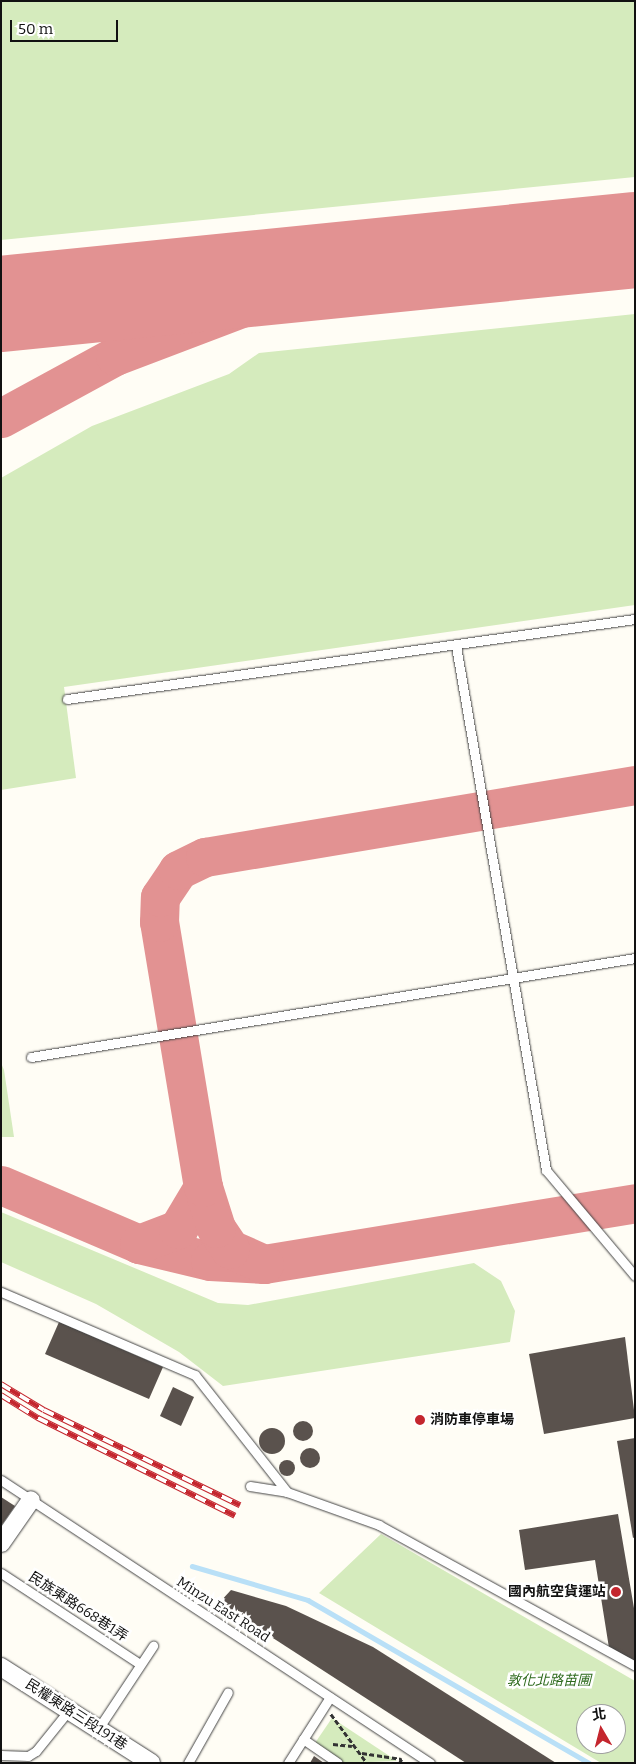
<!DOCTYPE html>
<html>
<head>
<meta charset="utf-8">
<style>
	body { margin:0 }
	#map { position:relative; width:636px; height:1764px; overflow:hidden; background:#fffdf5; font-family:Bitter,"Noto Sans TC",serif }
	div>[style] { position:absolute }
	.green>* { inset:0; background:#d5ebbd }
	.stream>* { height:4.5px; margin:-2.25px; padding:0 2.25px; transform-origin:2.25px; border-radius:2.25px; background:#b9e0f7 }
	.taxiway>* { height:39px; margin:-19.5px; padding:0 19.5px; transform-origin:19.5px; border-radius:19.5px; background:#e29292 }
	.runway>* { height:96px; margin:-48px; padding:0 48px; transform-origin:48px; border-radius:48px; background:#e29292 }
	.building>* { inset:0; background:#5a524d }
	.round { border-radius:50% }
	.path>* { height:2.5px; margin-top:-1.25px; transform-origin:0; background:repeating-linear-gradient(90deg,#333 0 5px,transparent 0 7.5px) }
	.roads { filter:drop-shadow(0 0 1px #444) drop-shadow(0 0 1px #444) }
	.service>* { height:9px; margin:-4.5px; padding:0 4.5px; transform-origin:4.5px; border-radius:4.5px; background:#fff }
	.minor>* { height:18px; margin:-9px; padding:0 9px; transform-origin:9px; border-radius:9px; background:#fff }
	.rail>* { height:5.5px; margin-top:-2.75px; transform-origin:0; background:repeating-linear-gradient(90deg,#fff 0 11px,#c4262e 0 22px); box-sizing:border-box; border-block:1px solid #c4262e }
	.dots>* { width:14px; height:14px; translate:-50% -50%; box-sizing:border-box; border:2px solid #fff; border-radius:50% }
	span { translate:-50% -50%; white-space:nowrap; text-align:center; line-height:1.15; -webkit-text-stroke:5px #fff; paint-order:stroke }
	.poi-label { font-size:14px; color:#111; font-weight:700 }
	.left { translate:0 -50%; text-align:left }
	.right { translate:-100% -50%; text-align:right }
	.street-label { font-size:14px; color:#111 }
	.park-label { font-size:14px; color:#2f6b1f; font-style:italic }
	.frame { position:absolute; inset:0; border:2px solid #111; pointer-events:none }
	.north { position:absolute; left:576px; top:1704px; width:50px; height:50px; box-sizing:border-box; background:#fff; border:1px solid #a0a0a0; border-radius:50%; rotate:352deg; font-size:14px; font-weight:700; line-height:20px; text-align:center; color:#111 }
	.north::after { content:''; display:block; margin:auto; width:18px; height:22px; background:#c4262e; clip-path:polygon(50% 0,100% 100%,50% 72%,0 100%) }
	.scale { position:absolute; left:10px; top:20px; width:108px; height:22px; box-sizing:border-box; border:2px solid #111; border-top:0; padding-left:6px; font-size:15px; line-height:18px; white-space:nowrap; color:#111; -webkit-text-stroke:4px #fff; paint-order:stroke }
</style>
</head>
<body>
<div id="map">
	<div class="green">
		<div style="clip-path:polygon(1px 1px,635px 1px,635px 177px,1px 240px)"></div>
		<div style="clip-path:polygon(635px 314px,635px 605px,64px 687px,76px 778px,1px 790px,1px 478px,92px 426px,229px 374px,259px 353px)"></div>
		<div style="clip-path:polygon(1px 1063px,4px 1070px,14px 1137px,1px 1137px)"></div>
		<div style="clip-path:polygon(1px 1212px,218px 1303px,248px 1305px,474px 1263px,501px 1281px,515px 1311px,510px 1342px,223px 1386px,179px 1352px,96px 1304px,1px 1262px)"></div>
		<div style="clip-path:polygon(evenodd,381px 1534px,635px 1681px,635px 1763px,601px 1763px,319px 1593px,381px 1534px,586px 1714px,616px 1714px,616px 1744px,586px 1744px,586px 1714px)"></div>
		<div style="clip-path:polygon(332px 1718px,397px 1761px,344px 1763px,315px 1743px)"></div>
	</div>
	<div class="stream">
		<div style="left:192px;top:1566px;width:121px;rotate:16.3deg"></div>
		<div style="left:308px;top:1600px;width:325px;rotate:30.1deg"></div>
	</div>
	<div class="taxiway">
		<div style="left:1px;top:418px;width:130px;rotate:-28.5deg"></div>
		<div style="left:115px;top:356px;width:172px;rotate:-20.8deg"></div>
		<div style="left:276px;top:295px;width:176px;rotate:-11.8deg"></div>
		<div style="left:448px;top:259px;width:188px;rotate:-4.6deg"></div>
		<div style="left:1px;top:1185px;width:150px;rotate:23.1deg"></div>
		<div style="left:139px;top:1244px;width:73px;rotate:13.5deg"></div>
		<div style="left:210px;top:1261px;width:54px;rotate:3.2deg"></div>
		<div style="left:264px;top:1264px;width:376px;rotate:-9.3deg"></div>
		<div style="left:139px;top:1244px;width:42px;rotate:-21deg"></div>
		<div style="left:178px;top:1229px;width:49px;rotate:-59.2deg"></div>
		<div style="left:264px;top:1264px;width:37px;rotate:-156deg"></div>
		<div style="left:230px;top:1249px;width:25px;rotate:-124deg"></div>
		<div style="left:216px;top:1228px;width:43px;rotate:-107.6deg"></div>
		<div style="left:203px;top:1187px;width:269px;rotate:-99.4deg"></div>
		<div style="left:159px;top:922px;width:25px;rotate:-88deg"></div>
		<div style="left:160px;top:897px;width:32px;rotate:-56deg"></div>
		<div style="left:178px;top:870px;width:30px;rotate:-26deg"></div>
		<div style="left:205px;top:857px;width:436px;rotate:-9.5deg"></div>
	</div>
	<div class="runway">
		<div style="left:1px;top:304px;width:637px;rotate:-5.76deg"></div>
	</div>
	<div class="building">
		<div style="clip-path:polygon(59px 1322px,163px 1367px,149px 1399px,45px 1354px)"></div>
		<div style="clip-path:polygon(625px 1337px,635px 1418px,544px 1434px,529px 1354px)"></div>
		<div style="clip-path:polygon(173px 1387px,194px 1397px,181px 1426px,160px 1416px)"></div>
		<div class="round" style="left:293px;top:1421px;width:20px;height:20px"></div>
		<div class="round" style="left:259px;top:1428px;width:26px;height:26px"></div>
		<div style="clip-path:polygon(635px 1438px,635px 1537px,633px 1538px,617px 1441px)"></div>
		<div class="round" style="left:300px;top:1448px;width:20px;height:20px"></div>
		<div class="round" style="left:279px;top:1460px;width:16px;height:16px"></div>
		<div style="clip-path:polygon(1px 1497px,15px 1506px,1px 1526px)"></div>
		<div style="clip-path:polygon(618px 1514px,635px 1614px,635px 1661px,609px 1648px,595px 1560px,525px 1570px,519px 1530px)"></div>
		<div style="clip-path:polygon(231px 1590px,286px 1606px,373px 1647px,556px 1763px,466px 1763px,219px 1603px)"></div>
		<div style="clip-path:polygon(314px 1756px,324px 1763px,310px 1763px)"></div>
	</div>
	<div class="path">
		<div style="left:331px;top:1714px;width:61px;rotate:53.7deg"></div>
		<div style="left:333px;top:1744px;width:19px;rotate:6deg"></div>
		<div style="left:362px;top:1753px;width:40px;rotate:8.5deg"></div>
		<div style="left:402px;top:1759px;width:4px;rotate:117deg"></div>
	</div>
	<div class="roads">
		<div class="service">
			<div style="left:456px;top:646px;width:532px;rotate:80.25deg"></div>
			<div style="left:546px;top:1170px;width:138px;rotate:50deg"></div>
			<div style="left:67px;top:699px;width:574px;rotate:-8.02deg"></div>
			<div style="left:31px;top:1057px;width:612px;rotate:-9.31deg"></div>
			<div style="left:1px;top:1292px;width:211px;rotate:23.2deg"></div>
			<div style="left:195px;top:1375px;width:149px;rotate:51.8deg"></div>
			<div style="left:287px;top:1492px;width:98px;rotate:19.7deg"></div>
			<div style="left:379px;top:1525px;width:292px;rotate:28.8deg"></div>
			<div style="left:1px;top:1480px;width:514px;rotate:33.41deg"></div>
			<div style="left:250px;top:1486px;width:37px;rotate:9deg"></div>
			<div style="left:1px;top:1573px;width:166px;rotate:33.2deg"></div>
			<div style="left:98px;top:1729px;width:100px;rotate:-56.5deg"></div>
			<div style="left:303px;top:1739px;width:42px;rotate:34.4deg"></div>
			<div style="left:1px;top:1755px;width:27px;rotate:2deg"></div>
			<div style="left:28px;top:1756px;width:9px;rotate:-32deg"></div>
			<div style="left:36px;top:1751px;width:53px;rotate:-51.2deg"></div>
			<div style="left:188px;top:1763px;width:81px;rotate:-60.6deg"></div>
			<div style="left:288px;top:1763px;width:78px;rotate:-57.5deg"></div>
		</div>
		<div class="minor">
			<div style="left:1px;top:1543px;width:52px;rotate:-55.1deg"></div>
			<div style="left:1px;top:1667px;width:178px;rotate:32.6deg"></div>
		</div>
	</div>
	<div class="rail">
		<div style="left:1px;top:1384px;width:50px;rotate:31.2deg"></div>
		<div style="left:44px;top:1410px;width:218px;rotate:25.9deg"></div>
		<div style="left:1px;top:1395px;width:44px;rotate:31.9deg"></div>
		<div style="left:38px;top:1418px;width:220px;rotate:26.4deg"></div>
	</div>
	<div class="dots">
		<div style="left:420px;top:1420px;background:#c4262e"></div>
		<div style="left:616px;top:1592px;background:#c4262e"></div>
	</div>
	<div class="poi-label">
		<span class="left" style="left:430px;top:1420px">消防車停車場</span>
		<span class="right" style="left:606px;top:1592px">國內航空貨運站</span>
	</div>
	<div class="street-label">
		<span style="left:78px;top:1607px;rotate:33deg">民族東路668巷1弄</span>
		<span style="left:223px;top:1610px;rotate:33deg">Minzu East Road</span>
		<span style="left:76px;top:1715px;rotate:33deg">民權東路三段191巷</span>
	</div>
	<div class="park-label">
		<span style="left:549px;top:1681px">敦化北路苗圃</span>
	</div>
	<div class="frame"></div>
	<div class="north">北</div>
	<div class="scale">50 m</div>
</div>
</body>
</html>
